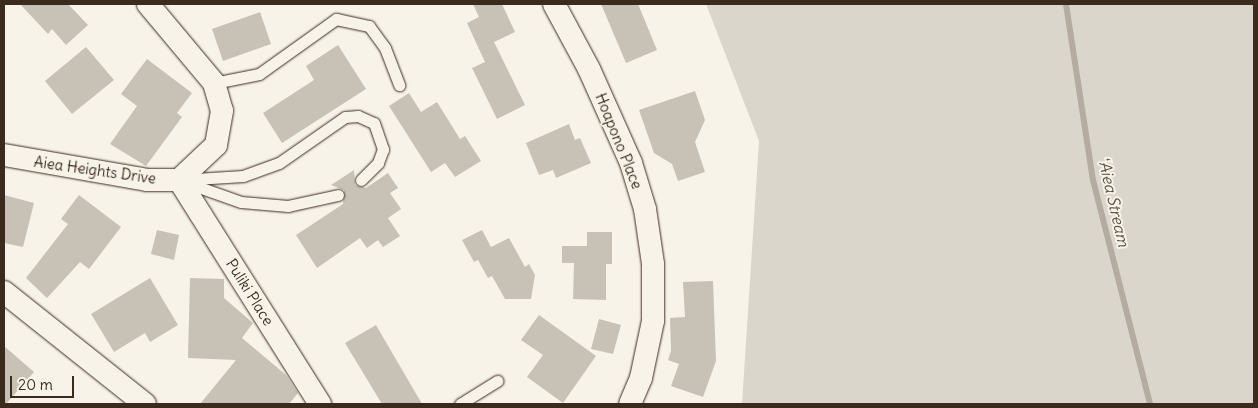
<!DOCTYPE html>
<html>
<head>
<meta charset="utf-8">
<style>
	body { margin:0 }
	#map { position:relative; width:1258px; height:408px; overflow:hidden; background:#f7f3e8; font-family:Delius,sans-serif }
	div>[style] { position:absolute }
	.green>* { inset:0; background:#dbd6cb }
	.stream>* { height:6px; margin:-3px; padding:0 3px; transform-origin:3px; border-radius:3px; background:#b4aca0 }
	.building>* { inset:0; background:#c8c1b6 }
	.roads { filter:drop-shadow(0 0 1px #3b2a1e) drop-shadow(0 0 1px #3b2a1e) }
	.lane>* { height:11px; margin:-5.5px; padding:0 5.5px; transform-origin:5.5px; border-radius:5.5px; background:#f7f3e8 }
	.street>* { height:22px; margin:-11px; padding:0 11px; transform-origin:11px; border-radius:11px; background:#f7f3e8 }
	span { translate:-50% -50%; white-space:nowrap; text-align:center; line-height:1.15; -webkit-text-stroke:4px #f7f3e8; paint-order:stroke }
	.street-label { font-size:15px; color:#3b2a1e }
	.water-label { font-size:16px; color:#5f5145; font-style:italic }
	.frame { position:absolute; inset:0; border:5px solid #3b2a1e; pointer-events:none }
	.scale { position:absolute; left:10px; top:376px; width:64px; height:22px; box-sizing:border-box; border:2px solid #3b2a1e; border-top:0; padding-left:6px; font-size:15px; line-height:18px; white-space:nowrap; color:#3b2a1e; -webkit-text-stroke:4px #f7f3e8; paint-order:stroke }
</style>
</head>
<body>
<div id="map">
	<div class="green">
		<div style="clip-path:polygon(706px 4px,1254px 4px,1254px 404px,742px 404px,759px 141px)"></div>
	</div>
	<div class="stream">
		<div style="left:1066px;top:4px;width:178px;rotate:81.3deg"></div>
		<div style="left:1093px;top:180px;width:231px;rotate:75.7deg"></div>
	</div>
	<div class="building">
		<div style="clip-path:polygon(20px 4px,68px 4px,88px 25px,66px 45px,52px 29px,48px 34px)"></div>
		<div style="clip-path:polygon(473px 4px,502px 4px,515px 32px,494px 42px,525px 105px,497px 119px,472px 68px,485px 62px,467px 23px,479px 17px)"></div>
		<div style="clip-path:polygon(601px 4px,638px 4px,657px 50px,626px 63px)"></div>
		<div style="clip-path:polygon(260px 12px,271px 44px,223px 61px,212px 29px)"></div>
		<div style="clip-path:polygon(338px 45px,366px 89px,282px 143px,263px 113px,314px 80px,306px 66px)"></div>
		<div style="clip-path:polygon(86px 47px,114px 80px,72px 114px,45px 81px)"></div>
		<div style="clip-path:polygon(147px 59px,192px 93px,177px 113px,182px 117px,146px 166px,110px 144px,137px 106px,121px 94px)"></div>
		<div style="clip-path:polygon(695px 91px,705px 120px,695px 142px,705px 172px,678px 181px,672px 164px,654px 153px,639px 110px)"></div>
		<div style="clip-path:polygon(409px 93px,421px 112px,437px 102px,460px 139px,465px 136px,481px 161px,455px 177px,445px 163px,431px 172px,389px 106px)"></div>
		<div style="clip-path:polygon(569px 124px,575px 140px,580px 138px,591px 163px,556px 178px,553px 170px,539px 175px,526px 143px)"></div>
		<div style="clip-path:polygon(354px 170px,355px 185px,366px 188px,388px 173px,398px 188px,390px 193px,401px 209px,388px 218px,400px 236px,383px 247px,378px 240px,367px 248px,360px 238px,317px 268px,296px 235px,343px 204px,344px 190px,331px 185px)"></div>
		<div style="clip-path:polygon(4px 195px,34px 203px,23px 247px,4px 243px)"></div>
		<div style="clip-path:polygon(79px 195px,121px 227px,89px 269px,80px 262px,47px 298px,26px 278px,68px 224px,61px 219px)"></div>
		<div style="clip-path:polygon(157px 230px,179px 235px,174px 260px,151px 254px)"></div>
		<div style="clip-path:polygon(482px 230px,491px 247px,509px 238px,525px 267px,529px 264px,535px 275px,531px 299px,505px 299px,492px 276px,488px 278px,478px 260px,474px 262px,462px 240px)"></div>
		<div style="clip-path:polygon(587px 232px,612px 232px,612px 264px,606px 264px,606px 300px,573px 299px,574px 263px,562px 263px,562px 246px,587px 246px)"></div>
		<div style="clip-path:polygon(150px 278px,178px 325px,150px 342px,145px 333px,114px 352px,91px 314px)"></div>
		<div style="clip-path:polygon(190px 278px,224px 279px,224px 298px,253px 323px,242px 338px,286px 375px,298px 393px,289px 404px,200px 404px,236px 360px,188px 358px)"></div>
		<div style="clip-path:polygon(713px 281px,716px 361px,703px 397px,671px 386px,679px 364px,668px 360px,671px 351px,670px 318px,685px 317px,683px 282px)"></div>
		<div style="clip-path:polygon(539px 315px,596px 356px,563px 403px,527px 377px,543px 355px,521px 340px)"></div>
		<div style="clip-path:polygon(599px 319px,621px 325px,613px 354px,591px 349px)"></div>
		<div style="clip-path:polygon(376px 325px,422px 404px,382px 404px,345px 343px)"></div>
		<div style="clip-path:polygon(4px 346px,34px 372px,6px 404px,4px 404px)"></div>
	</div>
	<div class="roads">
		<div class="lane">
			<div style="left:214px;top:83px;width:46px;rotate:-11.3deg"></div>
			<div style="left:259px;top:74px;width:95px;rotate:-35.5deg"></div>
			<div style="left:336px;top:19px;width:34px;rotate:12deg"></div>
			<div style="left:369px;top:26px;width:27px;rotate:54deg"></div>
			<div style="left:385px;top:48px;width:40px;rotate:69deg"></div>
			<div style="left:338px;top:195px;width:51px;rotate:167.6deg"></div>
			<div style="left:288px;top:206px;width:47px;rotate:-175.1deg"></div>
			<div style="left:241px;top:202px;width:66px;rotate:-160.5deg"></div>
			<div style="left:179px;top:180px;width:64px;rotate:-3.6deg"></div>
			<div style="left:243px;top:176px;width:38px;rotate:-20deg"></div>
			<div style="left:279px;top:163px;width:80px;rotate:-34.9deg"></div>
			<div style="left:345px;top:117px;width:13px;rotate:-4deg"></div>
			<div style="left:358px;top:116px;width:17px;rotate:24deg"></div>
			<div style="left:374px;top:123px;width:28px;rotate:71deg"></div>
			<div style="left:383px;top:149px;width:15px;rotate:110deg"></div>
			<div style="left:378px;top:163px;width:24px;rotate:135deg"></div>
			<div style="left:460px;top:404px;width:44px;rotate:-31.9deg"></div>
		</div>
		<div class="street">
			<div style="left:554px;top:4px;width:74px;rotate:61.7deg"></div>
			<div style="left:589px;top:69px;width:103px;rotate:65.9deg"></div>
			<div style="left:631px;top:163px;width:48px;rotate:73.1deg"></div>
			<div style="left:645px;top:209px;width:56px;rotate:81.7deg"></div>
			<div style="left:653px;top:264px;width:57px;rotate:90deg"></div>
			<div style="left:653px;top:321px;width:58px;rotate:101.9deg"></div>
			<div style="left:641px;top:378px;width:28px;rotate:113deg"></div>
			<div style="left:4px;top:155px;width:145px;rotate:9.9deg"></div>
			<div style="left:147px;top:180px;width:32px"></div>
			<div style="left:179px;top:180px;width:51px;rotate:-43.4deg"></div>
			<div style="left:216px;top:145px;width:35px;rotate:-80deg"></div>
			<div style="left:222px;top:111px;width:29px;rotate:-106deg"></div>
			<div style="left:214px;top:83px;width:103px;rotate:-129.9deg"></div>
			<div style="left:179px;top:180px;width:265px;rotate:57.8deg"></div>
			<div style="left:4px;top:292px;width:180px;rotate:38.5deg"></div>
		</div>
	</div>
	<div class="street-label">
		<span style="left:619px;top:141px;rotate:68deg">Hoapono Place</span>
		<span style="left:95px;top:170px;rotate:8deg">Aiea Heights Drive</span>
		<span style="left:250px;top:292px;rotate:58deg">Puliki Place</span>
	</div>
	<div class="water-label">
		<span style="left:1114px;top:202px;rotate:77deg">ʻAiea Stream</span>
	</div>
	<div class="frame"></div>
	<div class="scale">20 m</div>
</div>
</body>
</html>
